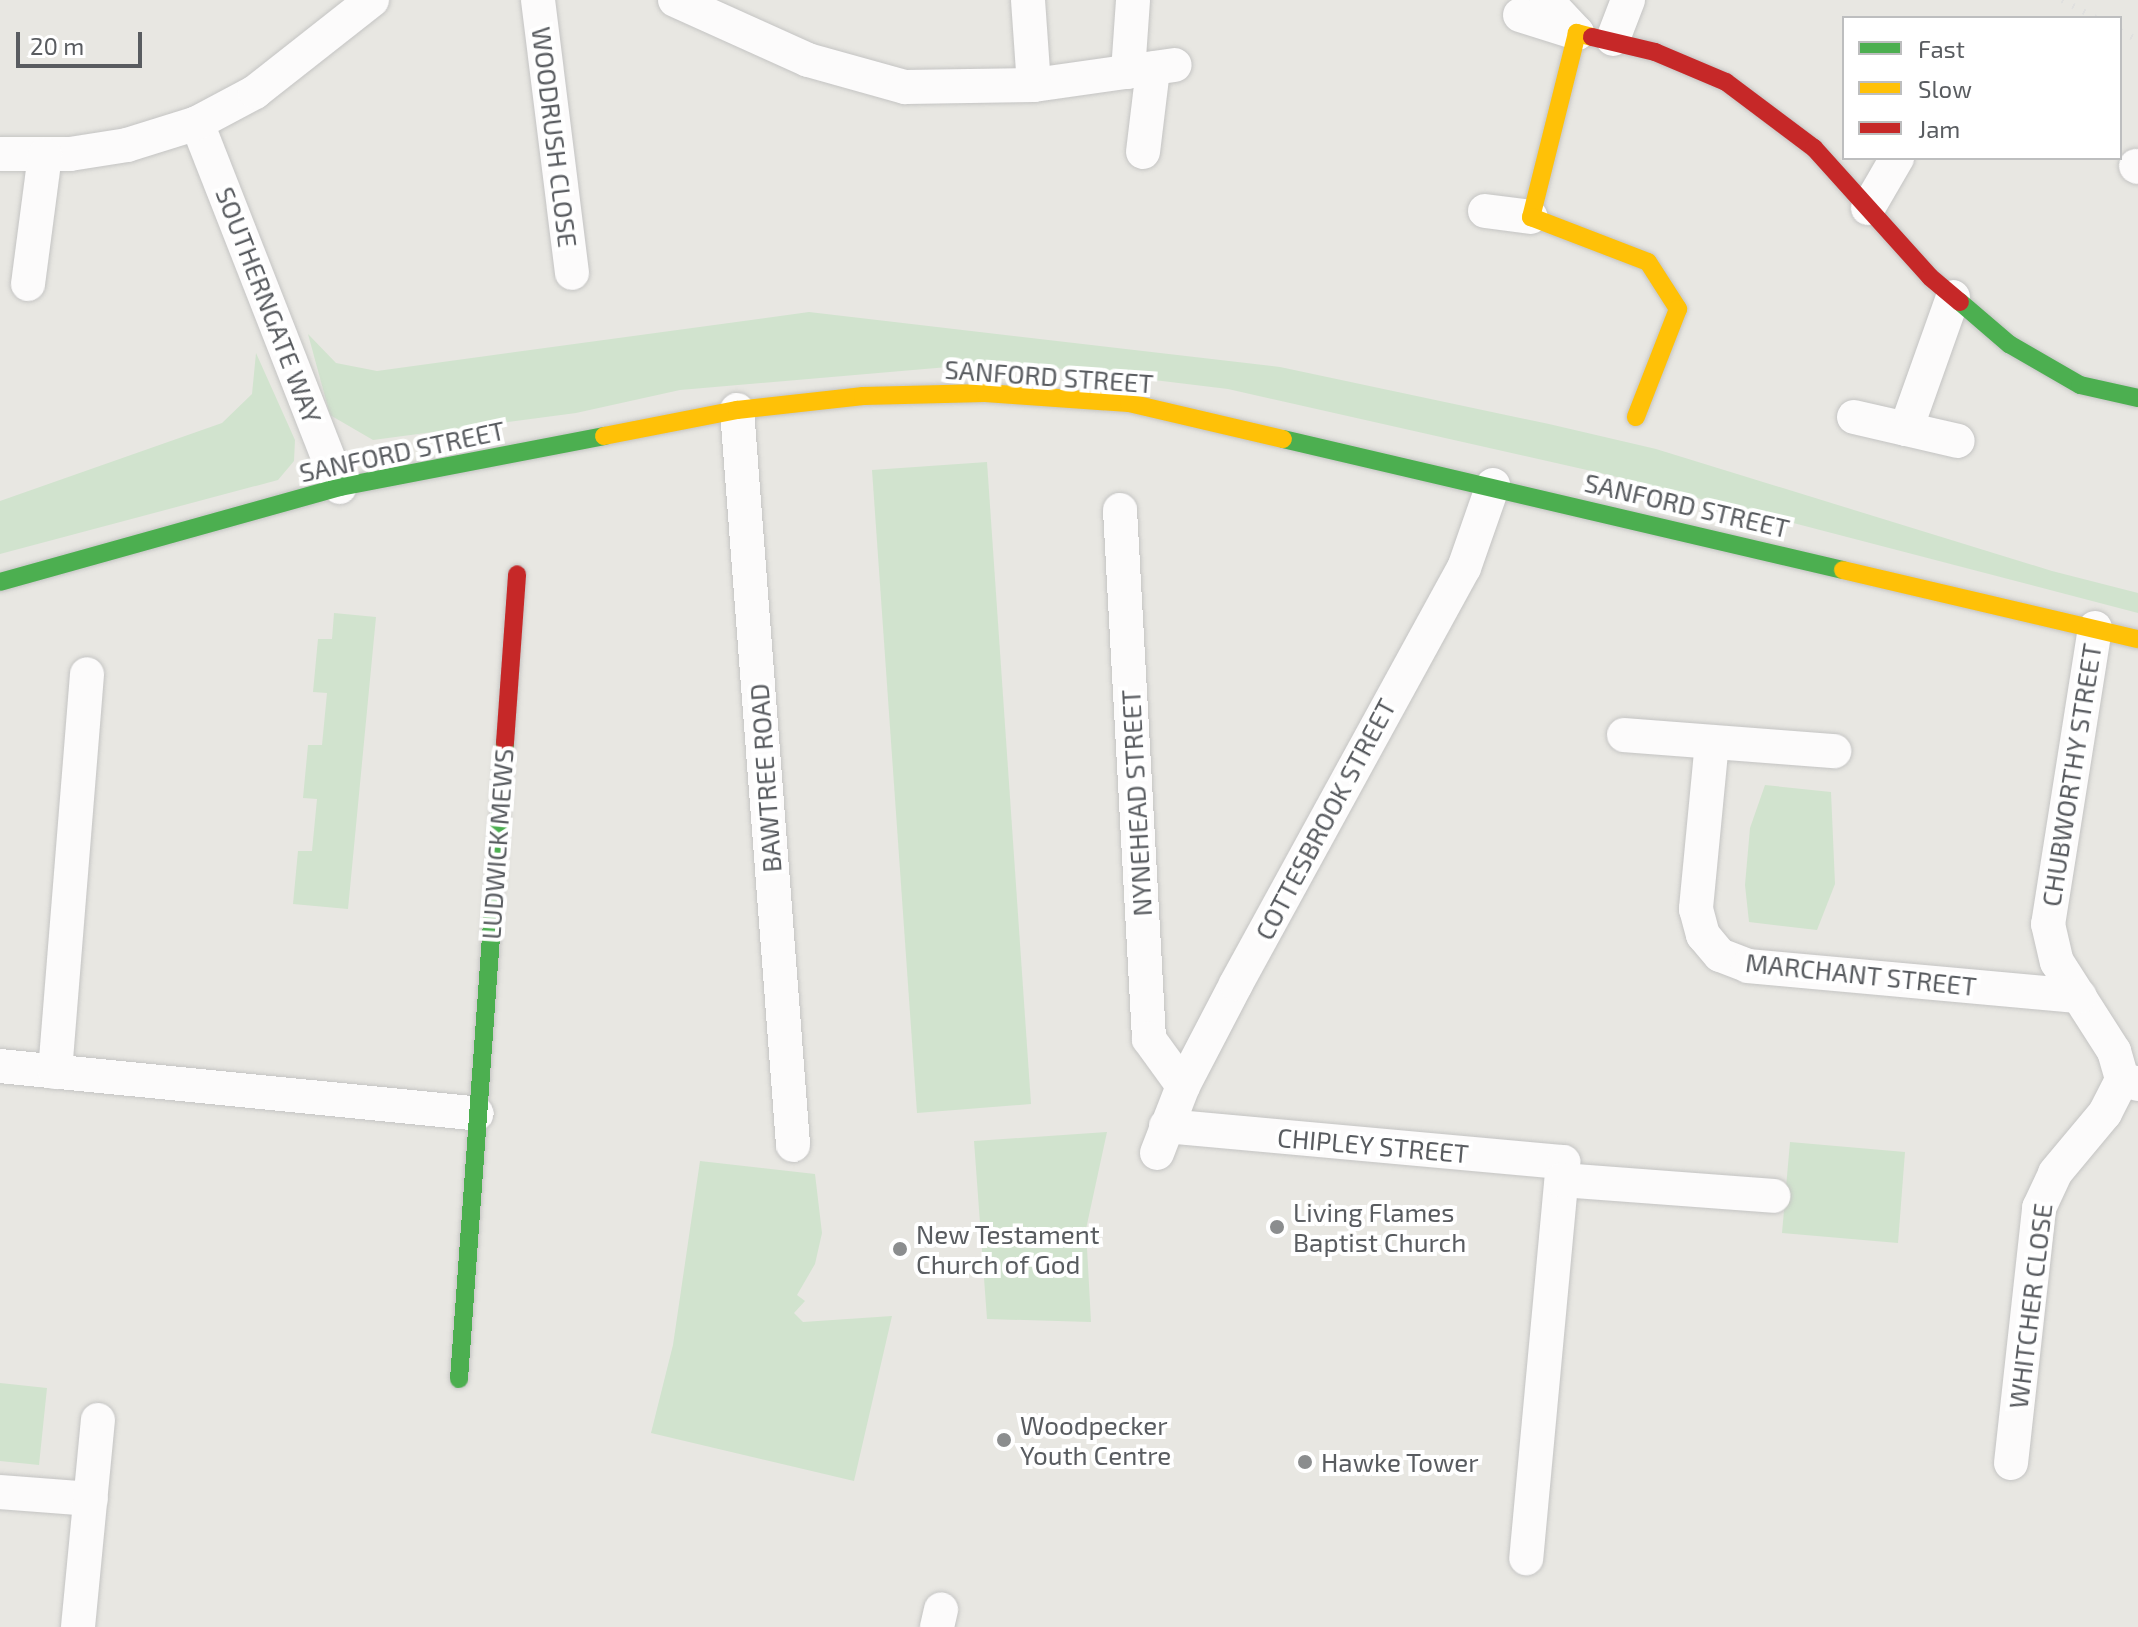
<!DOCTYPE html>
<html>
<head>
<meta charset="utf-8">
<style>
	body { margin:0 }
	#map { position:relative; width:2138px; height:1627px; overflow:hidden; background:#e8e7e2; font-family:"Exo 2",sans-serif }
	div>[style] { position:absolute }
	.green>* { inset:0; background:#d1e3ce }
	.roads { filter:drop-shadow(0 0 2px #c4c4c3) drop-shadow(0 0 2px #c4c4c3) }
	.street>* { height:34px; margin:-17px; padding:0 17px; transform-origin:17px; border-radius:17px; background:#fcfbfb }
	.fast>* { height:18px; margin:-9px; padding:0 9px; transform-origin:9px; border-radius:9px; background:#4caf50 }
	.slow>* { height:18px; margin:-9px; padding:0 9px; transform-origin:9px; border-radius:9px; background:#ffc107 }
	.jam>* { height:18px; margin:-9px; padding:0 9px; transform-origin:9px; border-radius:9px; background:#c62828 }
	.rail>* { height:6px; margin-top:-3px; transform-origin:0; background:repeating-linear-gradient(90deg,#e0e0df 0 2px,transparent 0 12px) }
	.dots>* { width:22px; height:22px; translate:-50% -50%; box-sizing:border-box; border:4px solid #fff; border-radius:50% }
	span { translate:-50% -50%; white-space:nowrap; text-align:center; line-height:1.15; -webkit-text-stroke:8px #fff; paint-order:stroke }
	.street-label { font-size:26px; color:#595c60 }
	.poi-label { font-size:26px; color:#595c60 }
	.left { translate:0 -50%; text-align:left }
	.legend { position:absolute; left:1842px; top:16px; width:280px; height:144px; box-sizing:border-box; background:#fff; border:2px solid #bdbebf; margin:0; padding:10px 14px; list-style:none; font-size:24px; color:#595c60 }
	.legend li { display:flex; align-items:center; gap:16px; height:40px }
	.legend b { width:40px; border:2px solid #bdbebf }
	.scale { position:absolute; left:16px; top:32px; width:126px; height:36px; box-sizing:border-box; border:4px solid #595c60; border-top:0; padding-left:10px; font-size:24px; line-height:28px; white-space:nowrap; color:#595c60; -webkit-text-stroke:6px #fff; paint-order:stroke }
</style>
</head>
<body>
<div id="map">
	<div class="green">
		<div style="clip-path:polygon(809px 312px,1280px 367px,1549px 424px,1656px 449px,2052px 571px,2138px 593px,2138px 613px,1609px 475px,1228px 389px,1006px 362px,680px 390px,576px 413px,373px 440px,330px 415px,308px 334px,336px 363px,377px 371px)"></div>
		<div style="clip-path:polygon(256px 353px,295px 440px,294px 461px,278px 480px,0 554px,0 501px,222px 423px,252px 394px)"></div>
		<div style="clip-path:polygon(987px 462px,1031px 1104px,917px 1113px,872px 470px)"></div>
		<div style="clip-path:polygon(334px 613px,376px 617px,348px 909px,293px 904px,298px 851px,312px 851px,317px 799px,303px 798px,308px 745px,322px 745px,327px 693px,313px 692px,318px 639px,332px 639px)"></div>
		<div style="clip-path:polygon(1765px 785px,1831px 792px,1835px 884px,1817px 930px,1749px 922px,1745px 885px,1750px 828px)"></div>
		<div style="clip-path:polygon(1107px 1132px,1086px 1229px,1091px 1322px,987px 1319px,974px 1141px)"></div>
		<div style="clip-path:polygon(1790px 1142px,1905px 1152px,1898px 1243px,1782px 1233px)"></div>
		<div style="clip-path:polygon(700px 1161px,815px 1174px,822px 1233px,815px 1264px,797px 1295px,805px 1301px,794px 1313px,803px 1322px,892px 1316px,854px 1481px,651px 1433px,673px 1345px)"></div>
		<div style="clip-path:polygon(0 1383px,47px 1388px,39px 1465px,0 1461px)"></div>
	</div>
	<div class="roads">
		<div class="street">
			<div style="left:538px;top:0;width:275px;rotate:82.9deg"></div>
			<div style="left:675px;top:0;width:146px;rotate:24.3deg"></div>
			<div style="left:808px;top:60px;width:101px;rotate:15.6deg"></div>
			<div style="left:905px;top:87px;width:129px;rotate:-0.9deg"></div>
			<div style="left:1034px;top:85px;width:142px;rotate:-8.1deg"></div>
			<div style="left:1028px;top:0;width:85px;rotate:86deg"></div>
			<div style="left:1520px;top:15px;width:60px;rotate:17.5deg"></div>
			<div style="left:1577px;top:33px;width:45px;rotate:-133.2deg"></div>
			<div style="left:1613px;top:39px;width:42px;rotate:-69deg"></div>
			<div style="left:1128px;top:72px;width:72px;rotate:-86deg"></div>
			<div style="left:197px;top:123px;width:391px;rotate:68.6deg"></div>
			<div style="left:1143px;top:152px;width:84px;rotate:-83.1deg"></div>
			<div style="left:0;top:154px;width:70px"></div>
			<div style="left:70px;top:154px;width:58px;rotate:-9deg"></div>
			<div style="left:127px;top:145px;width:73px;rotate:-17.4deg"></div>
			<div style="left:197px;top:123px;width:66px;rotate:-28.1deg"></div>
			<div style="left:255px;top:92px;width:149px;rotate:-38.2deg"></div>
			<div style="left:2136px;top:166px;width:2px;rotate:27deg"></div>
			<div style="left:1868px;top:208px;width:58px;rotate:-59.9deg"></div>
			<div style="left:1485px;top:211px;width:46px;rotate:7.4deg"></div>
			<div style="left:28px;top:284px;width:130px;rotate:-82.5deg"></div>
			<div style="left:737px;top:410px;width:737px;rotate:85.64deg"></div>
			<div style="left:1854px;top:417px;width:53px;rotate:13deg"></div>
			<div style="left:1906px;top:429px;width:140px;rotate:-70.4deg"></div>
			<div style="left:1906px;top:429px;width:53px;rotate:13deg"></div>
			<div style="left:1120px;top:510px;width:530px;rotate:86.86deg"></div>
			<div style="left:1149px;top:1039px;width:58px;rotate:54.1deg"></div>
			<div style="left:2095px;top:628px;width:300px;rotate:99deg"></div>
			<div style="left:2048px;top:924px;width:39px;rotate:77deg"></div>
			<div style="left:2057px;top:962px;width:106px;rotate:57.4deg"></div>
			<div style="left:2114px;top:1051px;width:29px;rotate:74deg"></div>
			<div style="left:2122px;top:1079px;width:17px;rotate:17deg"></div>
			<div style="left:1624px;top:735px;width:211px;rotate:4.4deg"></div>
			<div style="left:1712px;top:742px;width:168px;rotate:95.5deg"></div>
			<div style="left:1696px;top:909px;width:27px;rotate:75deg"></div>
			<div style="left:1703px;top:935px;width:26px;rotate:50deg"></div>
			<div style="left:1720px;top:955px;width:30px;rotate:21deg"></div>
			<div style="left:1748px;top:966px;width:333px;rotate:5.2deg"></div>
			<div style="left:0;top:1066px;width:479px;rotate:5.7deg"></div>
			<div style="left:55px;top:1072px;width:399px;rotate:-85.4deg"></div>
			<div style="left:1166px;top:1126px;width:399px;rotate:5.2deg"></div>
			<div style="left:1563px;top:1162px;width:398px;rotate:95.3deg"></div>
			<div style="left:1157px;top:1153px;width:72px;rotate:-68.8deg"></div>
			<div style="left:1183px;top:1086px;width:115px;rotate:-62.5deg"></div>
			<div style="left:1236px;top:984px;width:474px;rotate:-61.3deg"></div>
			<div style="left:1464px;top:568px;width:88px;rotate:-70.7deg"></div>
			<div style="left:1562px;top:1180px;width:212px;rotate:4.3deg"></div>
			<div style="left:2011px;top:1463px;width:257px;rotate:-83.7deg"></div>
			<div style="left:2039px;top:1208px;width:38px;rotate:-65deg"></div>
			<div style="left:2055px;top:1173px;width:78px;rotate:-50.2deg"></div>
			<div style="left:2105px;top:1113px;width:38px;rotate:-63deg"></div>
			<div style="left:0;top:1492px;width:91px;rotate:4.4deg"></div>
			<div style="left:78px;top:1627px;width:208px;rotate:-84.5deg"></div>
			<div style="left:937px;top:1627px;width:18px;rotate:-77deg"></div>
		</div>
		<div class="fast">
			<div style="left:1960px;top:302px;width:65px;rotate:40.6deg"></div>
			<div style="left:2009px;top:344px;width:82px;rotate:30deg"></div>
			<div style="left:2080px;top:385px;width:59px;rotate:12.6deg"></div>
			<div style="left:1283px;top:439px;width:575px;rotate:13.17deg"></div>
			<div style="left:0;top:582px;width:353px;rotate:-15.6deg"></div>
			<div style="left:340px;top:487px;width:269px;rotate:-10.9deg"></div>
			<div style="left:459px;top:1379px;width:638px;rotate:-85.86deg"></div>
		</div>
		<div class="slow">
			<div style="left:1592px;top:37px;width:16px;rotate:-165deg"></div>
			<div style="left:1577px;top:33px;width:190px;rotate:104deg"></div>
			<div style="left:1531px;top:217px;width:125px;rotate:21deg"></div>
			<div style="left:1648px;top:262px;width:56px;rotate:57.4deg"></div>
			<div style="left:1678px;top:309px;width:116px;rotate:111.3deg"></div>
			<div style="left:604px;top:436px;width:136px;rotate:-11.1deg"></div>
			<div style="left:737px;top:410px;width:127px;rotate:-6.3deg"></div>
			<div style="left:863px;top:396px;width:122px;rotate:-1.4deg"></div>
			<div style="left:985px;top:393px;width:144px;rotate:4deg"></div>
			<div style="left:1129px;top:403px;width:158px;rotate:13.2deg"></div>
			<div style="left:1843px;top:570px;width:303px;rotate:13.2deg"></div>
		</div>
		<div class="jam">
			<div style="left:1592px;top:37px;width:65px;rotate:13.4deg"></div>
			<div style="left:1655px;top:52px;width:77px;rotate:22.9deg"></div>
			<div style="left:1726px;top:82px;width:110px;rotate:36.9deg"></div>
			<div style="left:1814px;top:148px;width:173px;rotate:48deg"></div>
			<div style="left:1930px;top:277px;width:39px;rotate:40deg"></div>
			<div style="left:505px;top:743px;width:169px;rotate:-85.9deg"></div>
		</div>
	</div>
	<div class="rail">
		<div style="left:2062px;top:0;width:38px;rotate:28deg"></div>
		<div style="left:2120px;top:31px;width:20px;rotate:27deg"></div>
	</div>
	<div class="dots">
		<div style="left:1277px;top:1227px;background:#8b8d8e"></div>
		<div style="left:900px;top:1249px;background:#8b8d8e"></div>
		<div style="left:1004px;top:1440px;background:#8b8d8e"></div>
		<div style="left:1305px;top:1462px;background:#8b8d8e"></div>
	</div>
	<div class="street-label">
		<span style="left:555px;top:137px;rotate:83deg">WOODRUSH CLOSE</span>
		<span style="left:269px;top:305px;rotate:69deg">SOUTHERNGATE WAY</span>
		<span style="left:1049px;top:376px;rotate:4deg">SANFORD STREET</span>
		<span style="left:402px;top:451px;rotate:-12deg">SANFORD STREET</span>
		<span style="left:1687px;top:505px;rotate:13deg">SANFORD STREET</span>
		<span style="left:2071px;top:775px;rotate:-81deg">CHUBWORTHY STREET</span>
		<span style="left:765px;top:778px;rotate:-94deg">BAWTREE ROAD</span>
		<span style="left:1136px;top:803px;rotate:-93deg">NYNEHEAD STREET</span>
		<span style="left:1325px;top:819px;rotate:-62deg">COTTESBROOK STREET</span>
		<span style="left:497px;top:844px;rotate:-86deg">LUDWICK MEWS</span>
		<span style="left:1861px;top:974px;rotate:6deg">MARCHANT STREET</span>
		<span style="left:1373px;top:1145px;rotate:5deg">CHIPLEY STREET</span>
		<span style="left:2030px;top:1306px;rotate:-83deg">WHITCHER CLOSE</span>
	</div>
	<div class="poi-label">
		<span class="left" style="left:1293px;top:1227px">Living Flames<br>Baptist Church</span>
		<span class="left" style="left:916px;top:1249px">New Testament<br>Church of God</span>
		<span class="left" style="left:1020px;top:1440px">Woodpecker<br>Youth Centre</span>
		<span class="left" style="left:1321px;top:1462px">Hawke Tower</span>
	</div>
	<ul class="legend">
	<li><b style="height:10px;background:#4caf50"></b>Fast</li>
	<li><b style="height:10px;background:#ffc107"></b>Slow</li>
	<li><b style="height:10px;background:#c62828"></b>Jam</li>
	</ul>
	<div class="scale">20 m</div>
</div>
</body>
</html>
